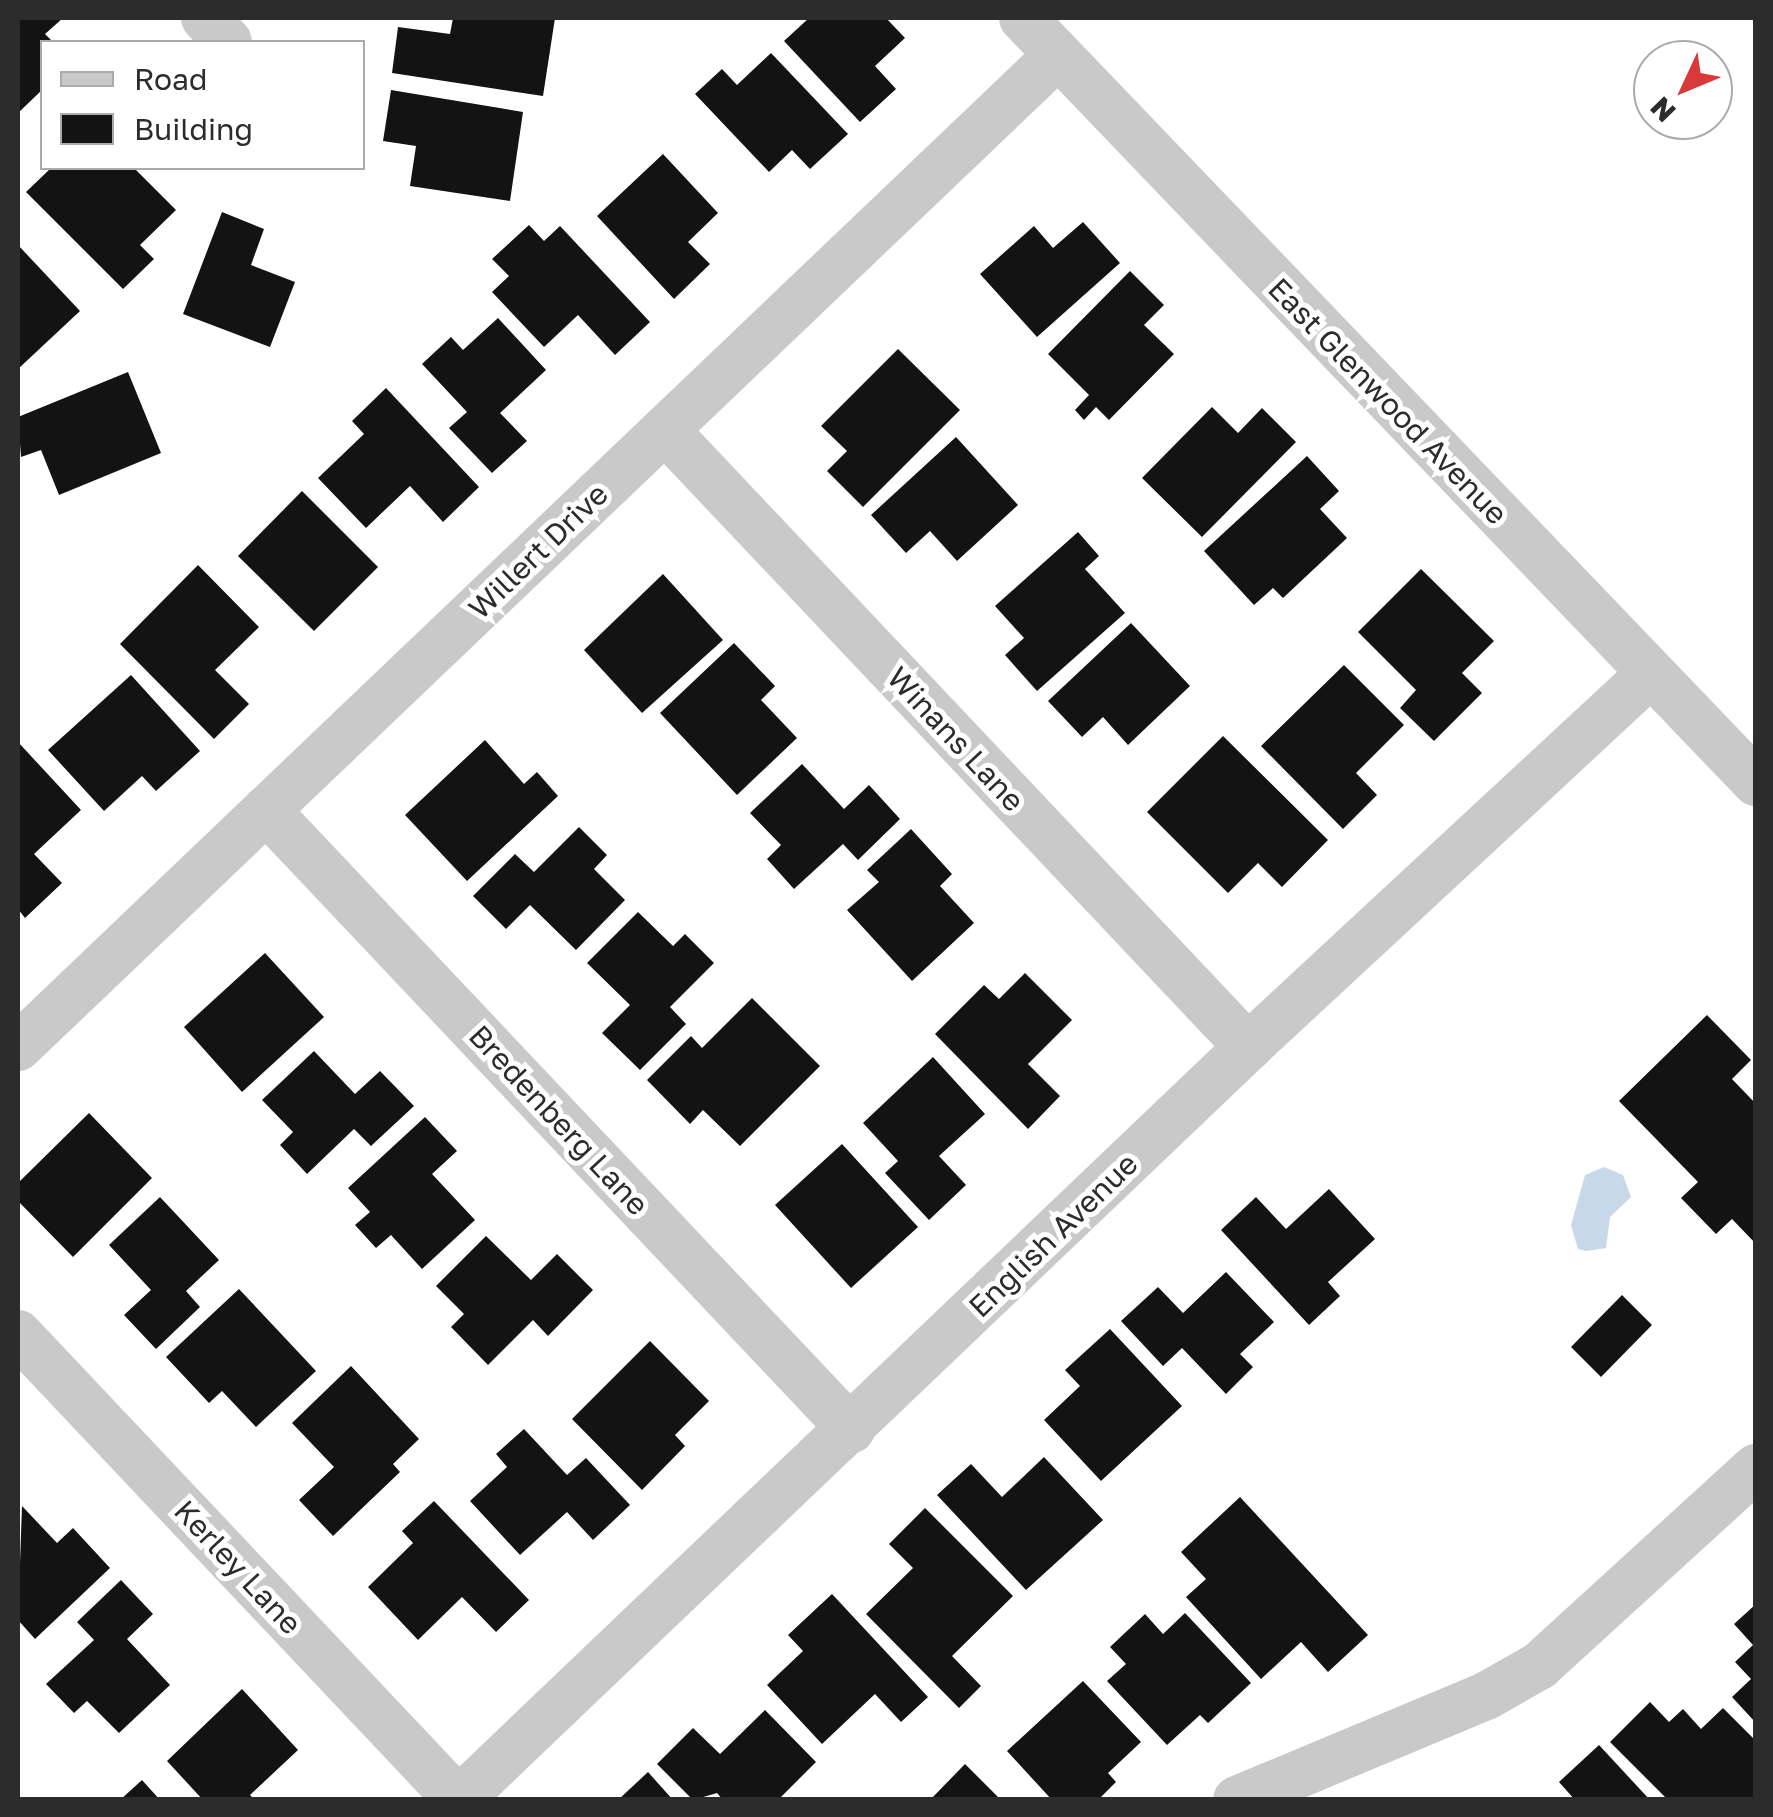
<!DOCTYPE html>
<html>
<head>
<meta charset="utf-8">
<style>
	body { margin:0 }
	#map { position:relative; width:1773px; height:1817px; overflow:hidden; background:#fff; font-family:"Golos Text",sans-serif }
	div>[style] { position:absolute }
	.water>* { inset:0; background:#c7d9e8 }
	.building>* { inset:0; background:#131313 }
	.street>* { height:48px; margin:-24px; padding:0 24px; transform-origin:24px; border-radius:24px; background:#c9c9c9 }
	span { translate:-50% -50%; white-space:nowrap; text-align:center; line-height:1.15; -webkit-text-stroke:10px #fff; paint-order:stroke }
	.street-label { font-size:30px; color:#2c2c2c }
	.frame { position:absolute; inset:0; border:20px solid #2c2c2c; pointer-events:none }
	.legend { position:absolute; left:40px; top:40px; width:325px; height:130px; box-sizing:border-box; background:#fff; border:2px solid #ababab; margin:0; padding:12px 18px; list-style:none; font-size:30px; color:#2c2c2c }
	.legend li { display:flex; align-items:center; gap:20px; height:50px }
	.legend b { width:50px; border:2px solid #ababab }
	.north { position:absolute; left:1633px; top:40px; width:100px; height:100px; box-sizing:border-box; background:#fff; border:2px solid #ababab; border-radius:50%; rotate:226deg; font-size:28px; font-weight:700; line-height:40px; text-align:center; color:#2c2c2c }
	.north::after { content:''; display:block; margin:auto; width:35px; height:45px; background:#d83939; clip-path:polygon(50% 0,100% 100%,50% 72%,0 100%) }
</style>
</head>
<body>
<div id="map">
	<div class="water">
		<div style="clip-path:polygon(1604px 1167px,1623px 1175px,1631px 1197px,1610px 1217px,1606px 1248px,1586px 1251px,1578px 1249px,1571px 1225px,1585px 1175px)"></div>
	</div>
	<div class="building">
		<div style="clip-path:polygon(18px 18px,63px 18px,45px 34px,53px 42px,42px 42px,42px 90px,18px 113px)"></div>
		<div style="clip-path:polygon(453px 18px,555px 18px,543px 96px,392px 73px,398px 27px,450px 34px)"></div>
		<div style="clip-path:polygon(809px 18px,886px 18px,905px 38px,875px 66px,896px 89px,860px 122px,784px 41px)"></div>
		<div style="clip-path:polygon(771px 53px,848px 134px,810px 169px,792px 150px,769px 172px,695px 94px,722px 69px,737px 85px)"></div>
		<div style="clip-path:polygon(391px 90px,523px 112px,510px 201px,410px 186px,416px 146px,383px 141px)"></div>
		<div style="clip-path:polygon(663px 154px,718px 213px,688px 242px,710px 264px,674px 299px,597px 216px)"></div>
		<div style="clip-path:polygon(51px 168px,134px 168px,176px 210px,140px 245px,154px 259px,123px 289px,26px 192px)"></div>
		<div style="clip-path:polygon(222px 212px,264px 229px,251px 265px,295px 282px,270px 347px,183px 314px)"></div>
		<div style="clip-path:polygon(1083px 222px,1120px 263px,1037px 337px,980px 274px,1034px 226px,1053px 248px)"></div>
		<div style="clip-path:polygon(529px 225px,544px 241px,560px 226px,650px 322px,615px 355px,578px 315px,544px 347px,492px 292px,509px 276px,492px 259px)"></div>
		<div style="clip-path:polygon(18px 245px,80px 311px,18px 369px)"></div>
		<div style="clip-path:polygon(1130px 271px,1164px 305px,1144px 325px,1174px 354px,1109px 420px,1096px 407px,1084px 420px,1075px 410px,1089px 395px,1048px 354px)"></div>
		<div style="clip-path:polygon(498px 318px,546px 370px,500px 413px,527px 441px,492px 473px,449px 428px,467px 412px,422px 364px,451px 337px,463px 350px)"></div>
		<div style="clip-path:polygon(898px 349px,960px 410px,863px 507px,827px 471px,847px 451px,821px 426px)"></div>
		<div style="clip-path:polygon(128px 372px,161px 453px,59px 495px,41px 450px,21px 457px,18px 417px)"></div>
		<div style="clip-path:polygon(386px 388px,479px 487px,443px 522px,410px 486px,366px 528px,318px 478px,364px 434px,352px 421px)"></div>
		<div style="clip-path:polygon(1212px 407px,1238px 433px,1262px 408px,1296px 442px,1202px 537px,1142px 478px)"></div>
		<div style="clip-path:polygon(956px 437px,1018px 505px,957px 561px,930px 531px,906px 553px,871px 515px)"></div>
		<div style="clip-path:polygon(1307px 456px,1339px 491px,1320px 509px,1347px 538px,1283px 598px,1273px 588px,1254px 605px,1204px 551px)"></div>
		<div style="clip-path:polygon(302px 491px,378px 567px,314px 631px,238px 556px)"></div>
		<div style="clip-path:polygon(1078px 532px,1099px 556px,1085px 569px,1125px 613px,1037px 691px,1005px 655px,1024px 638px,995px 606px)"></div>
		<div style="clip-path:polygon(198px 565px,259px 627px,215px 670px,249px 704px,214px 739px,120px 644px)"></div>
		<div style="clip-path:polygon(1421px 569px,1494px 641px,1462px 673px,1482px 693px,1434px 741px,1400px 708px,1416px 690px,1358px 632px)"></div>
		<div style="clip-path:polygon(663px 574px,723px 640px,642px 713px,584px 650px)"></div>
		<div style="clip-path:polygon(1131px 623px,1190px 686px,1128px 745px,1103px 717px,1082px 737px,1048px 701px)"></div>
		<div style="clip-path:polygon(734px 643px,775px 686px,761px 700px,797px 738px,737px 795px,660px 713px)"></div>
		<div style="clip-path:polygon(1344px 665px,1404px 725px,1356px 773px,1377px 795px,1343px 829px,1261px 746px)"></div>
		<div style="clip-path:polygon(131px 675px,200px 751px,156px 791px,142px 776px,104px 811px,48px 750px)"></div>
		<div style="clip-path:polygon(1223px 736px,1328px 840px,1282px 887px,1258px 863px,1228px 893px,1147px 812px)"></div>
		<div style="clip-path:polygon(485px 740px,524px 784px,537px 772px,558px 796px,467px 881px,405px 815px)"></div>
		<div style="clip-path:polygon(18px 742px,81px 810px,34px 854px,62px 883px,25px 918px,18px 909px)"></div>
		<div style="clip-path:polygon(802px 764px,844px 809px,869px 785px,900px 819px,858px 860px,843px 844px,794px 889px,767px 859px,781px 845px,750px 813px)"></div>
		<div style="clip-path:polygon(579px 827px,607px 855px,594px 869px,625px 900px,576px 950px,530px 905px,506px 929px,473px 896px,515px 854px,534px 872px)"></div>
		<div style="clip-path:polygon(911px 829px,952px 874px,940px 886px,974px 923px,912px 981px,847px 910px,879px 882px,867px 870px)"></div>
		<div style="clip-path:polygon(638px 912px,673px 946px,685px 934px,714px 963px,670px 1007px,686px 1024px,640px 1070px,602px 1033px,630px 1005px,587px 963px)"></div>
		<div style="clip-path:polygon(265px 953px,324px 1017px,242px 1092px,184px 1027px)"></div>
		<div style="clip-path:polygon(1025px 973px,1072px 1020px,1028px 1064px,1060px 1096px,1028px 1129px,935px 1034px,984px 985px,999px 999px)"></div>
		<div style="clip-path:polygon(752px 998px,820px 1066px,740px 1146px,703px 1110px,690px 1124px,647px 1080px,691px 1036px,702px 1048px)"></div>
		<div style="clip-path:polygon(1707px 1015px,1751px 1060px,1732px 1079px,1756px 1104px,1756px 1244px,1732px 1219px,1716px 1234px,1681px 1198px,1698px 1182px,1619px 1101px)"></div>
		<div style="clip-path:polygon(314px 1051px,355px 1094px,380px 1071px,414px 1106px,371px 1146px,354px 1129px,307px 1174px,280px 1145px,293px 1132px,262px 1100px)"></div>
		<div style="clip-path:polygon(933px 1057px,985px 1114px,939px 1156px,966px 1185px,929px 1220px,885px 1173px,898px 1161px,863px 1123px)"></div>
		<div style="clip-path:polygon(89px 1113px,152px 1178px,73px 1257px,18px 1201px,18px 1183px)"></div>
		<div style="clip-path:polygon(425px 1117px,457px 1151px,432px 1174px,475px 1220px,422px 1269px,391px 1235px,376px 1248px,355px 1225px,370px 1212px,348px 1188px)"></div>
		<div style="clip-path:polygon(842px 1144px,918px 1227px,851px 1288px,775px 1205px)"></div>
		<div style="clip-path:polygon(1329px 1189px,1375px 1239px,1328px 1282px,1340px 1296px,1309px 1325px,1221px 1230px,1256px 1197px,1286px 1229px)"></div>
		<div style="clip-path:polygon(160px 1197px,219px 1260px,186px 1291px,200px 1307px,156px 1349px,124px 1315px,151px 1290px,109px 1245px)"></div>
		<div style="clip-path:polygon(486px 1236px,531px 1280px,557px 1254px,593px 1290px,548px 1336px,533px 1320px,488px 1365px,451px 1327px,464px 1314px,436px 1286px)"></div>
		<div style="clip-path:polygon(1226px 1272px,1274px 1322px,1240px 1354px,1253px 1367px,1226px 1394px,1182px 1348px,1163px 1366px,1121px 1321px,1158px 1287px,1183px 1313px)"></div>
		<div style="clip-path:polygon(239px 1289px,316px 1371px,256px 1427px,222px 1391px,209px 1403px,166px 1357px)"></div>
		<div style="clip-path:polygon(1622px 1295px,1652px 1325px,1601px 1377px,1571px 1347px)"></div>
		<div style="clip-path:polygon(1110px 1329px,1182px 1406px,1101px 1481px,1044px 1420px,1080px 1386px,1065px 1370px)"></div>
		<div style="clip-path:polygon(650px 1341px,709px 1401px,675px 1435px,685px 1446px,642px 1490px,572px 1419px)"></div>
		<div style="clip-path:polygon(351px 1366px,419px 1439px,393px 1464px,400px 1472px,333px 1536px,299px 1500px,334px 1467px,292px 1423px)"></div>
		<div style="clip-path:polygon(524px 1429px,567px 1475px,586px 1458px,630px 1505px,593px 1540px,567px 1512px,520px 1555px,470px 1501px,507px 1467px,496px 1454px)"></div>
		<div style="clip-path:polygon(1044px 1457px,1103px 1520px,1026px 1590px,937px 1495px,971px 1464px,1002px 1497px)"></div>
		<div style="clip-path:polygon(1240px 1497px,1368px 1635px,1328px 1672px,1301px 1642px,1261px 1679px,1186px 1597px,1206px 1579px,1181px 1552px)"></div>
		<div style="clip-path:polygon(434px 1501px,529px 1600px,496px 1632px,462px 1597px,418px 1640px,368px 1587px,413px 1543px,402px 1531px)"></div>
		<div style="clip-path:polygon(22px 1506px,57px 1543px,73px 1528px,110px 1568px,35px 1639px,18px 1620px)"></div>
		<div style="clip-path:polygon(925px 1508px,1013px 1596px,952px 1656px,981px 1686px,959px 1708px,866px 1614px,913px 1568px,889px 1544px)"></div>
		<div style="clip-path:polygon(121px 1580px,153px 1614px,127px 1639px,170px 1685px,119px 1733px,87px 1701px,74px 1713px,46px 1684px,94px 1640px,77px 1622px)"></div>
		<div style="clip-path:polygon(832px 1594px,928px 1697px,901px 1722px,875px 1694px,822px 1744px,767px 1685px,803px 1651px,788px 1635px)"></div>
		<div style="clip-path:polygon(1756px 1604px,1756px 1723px,1732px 1697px,1751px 1679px,1735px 1662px,1753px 1645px,1734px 1624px)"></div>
		<div style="clip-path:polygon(1185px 1613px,1251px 1683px,1208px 1723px,1200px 1715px,1167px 1745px,1107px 1681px,1126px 1664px,1110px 1647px,1145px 1614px,1163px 1634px)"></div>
		<div style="clip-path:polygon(1083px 1681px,1141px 1742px,1108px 1773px,1116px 1782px,1098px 1800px,1052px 1800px,1007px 1751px)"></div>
		<div style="clip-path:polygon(242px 1689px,298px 1750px,250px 1795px,255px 1800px,203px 1800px,167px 1761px)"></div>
		<div style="clip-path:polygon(1650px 1702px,1669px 1722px,1683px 1709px,1701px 1729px,1723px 1708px,1756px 1741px,1756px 1800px,1668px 1800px,1610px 1742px)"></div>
		<div style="clip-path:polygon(765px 1710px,816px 1762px,778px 1800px,723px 1800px,717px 1793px,693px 1800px,657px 1764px,693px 1728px,720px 1754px)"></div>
		<div style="clip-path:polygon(1599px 1745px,1650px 1800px,1575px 1800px,1559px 1782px)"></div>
		<div style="clip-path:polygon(965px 1764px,1001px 1800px,930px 1800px)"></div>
		<div style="clip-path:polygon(648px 1772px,673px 1800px,618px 1800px)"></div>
		<div style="clip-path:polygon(142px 1780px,160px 1800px,120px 1800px)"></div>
	</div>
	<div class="street">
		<div style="left:205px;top:18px;width:33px;rotate:46deg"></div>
		<div style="left:1023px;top:18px;width:1059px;rotate:46.19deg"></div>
		<div style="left:665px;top:430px;width:849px;rotate:46.62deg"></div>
		<div style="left:266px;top:810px;width:852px;rotate:46.62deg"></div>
		<div style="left:18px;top:1047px;width:1437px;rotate:-43.65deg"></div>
		<div style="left:18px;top:1334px;width:641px;rotate:46.64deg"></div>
		<div style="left:459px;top:1800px;width:1091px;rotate:-43.66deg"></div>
		<div style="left:1248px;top:1047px;width:548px;rotate:-42.86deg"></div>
		<div style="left:1237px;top:1800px;width:270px;rotate:-22.7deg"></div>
		<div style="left:1486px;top:1696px;width:61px;rotate:-29.5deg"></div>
		<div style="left:1539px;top:1666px;width:294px;rotate:-42.4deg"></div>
	</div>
	<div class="street-label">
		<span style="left:1388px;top:401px;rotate:46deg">East Glenwood Avenue</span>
		<span style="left:538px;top:551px;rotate:-44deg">Willert Drive</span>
		<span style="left:956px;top:739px;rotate:47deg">Winans Lane</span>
		<span style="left:559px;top:1120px;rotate:47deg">Bredenberg Lane</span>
		<span style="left:1053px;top:1235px;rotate:-44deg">English Avenue</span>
		<span style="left:238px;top:1567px;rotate:47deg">Kerley Lane</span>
	</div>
	<div class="frame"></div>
	<ul class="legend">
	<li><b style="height:12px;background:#c9c9c9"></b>Road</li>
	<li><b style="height:28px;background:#131313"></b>Building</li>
	</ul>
	<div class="north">N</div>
</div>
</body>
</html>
